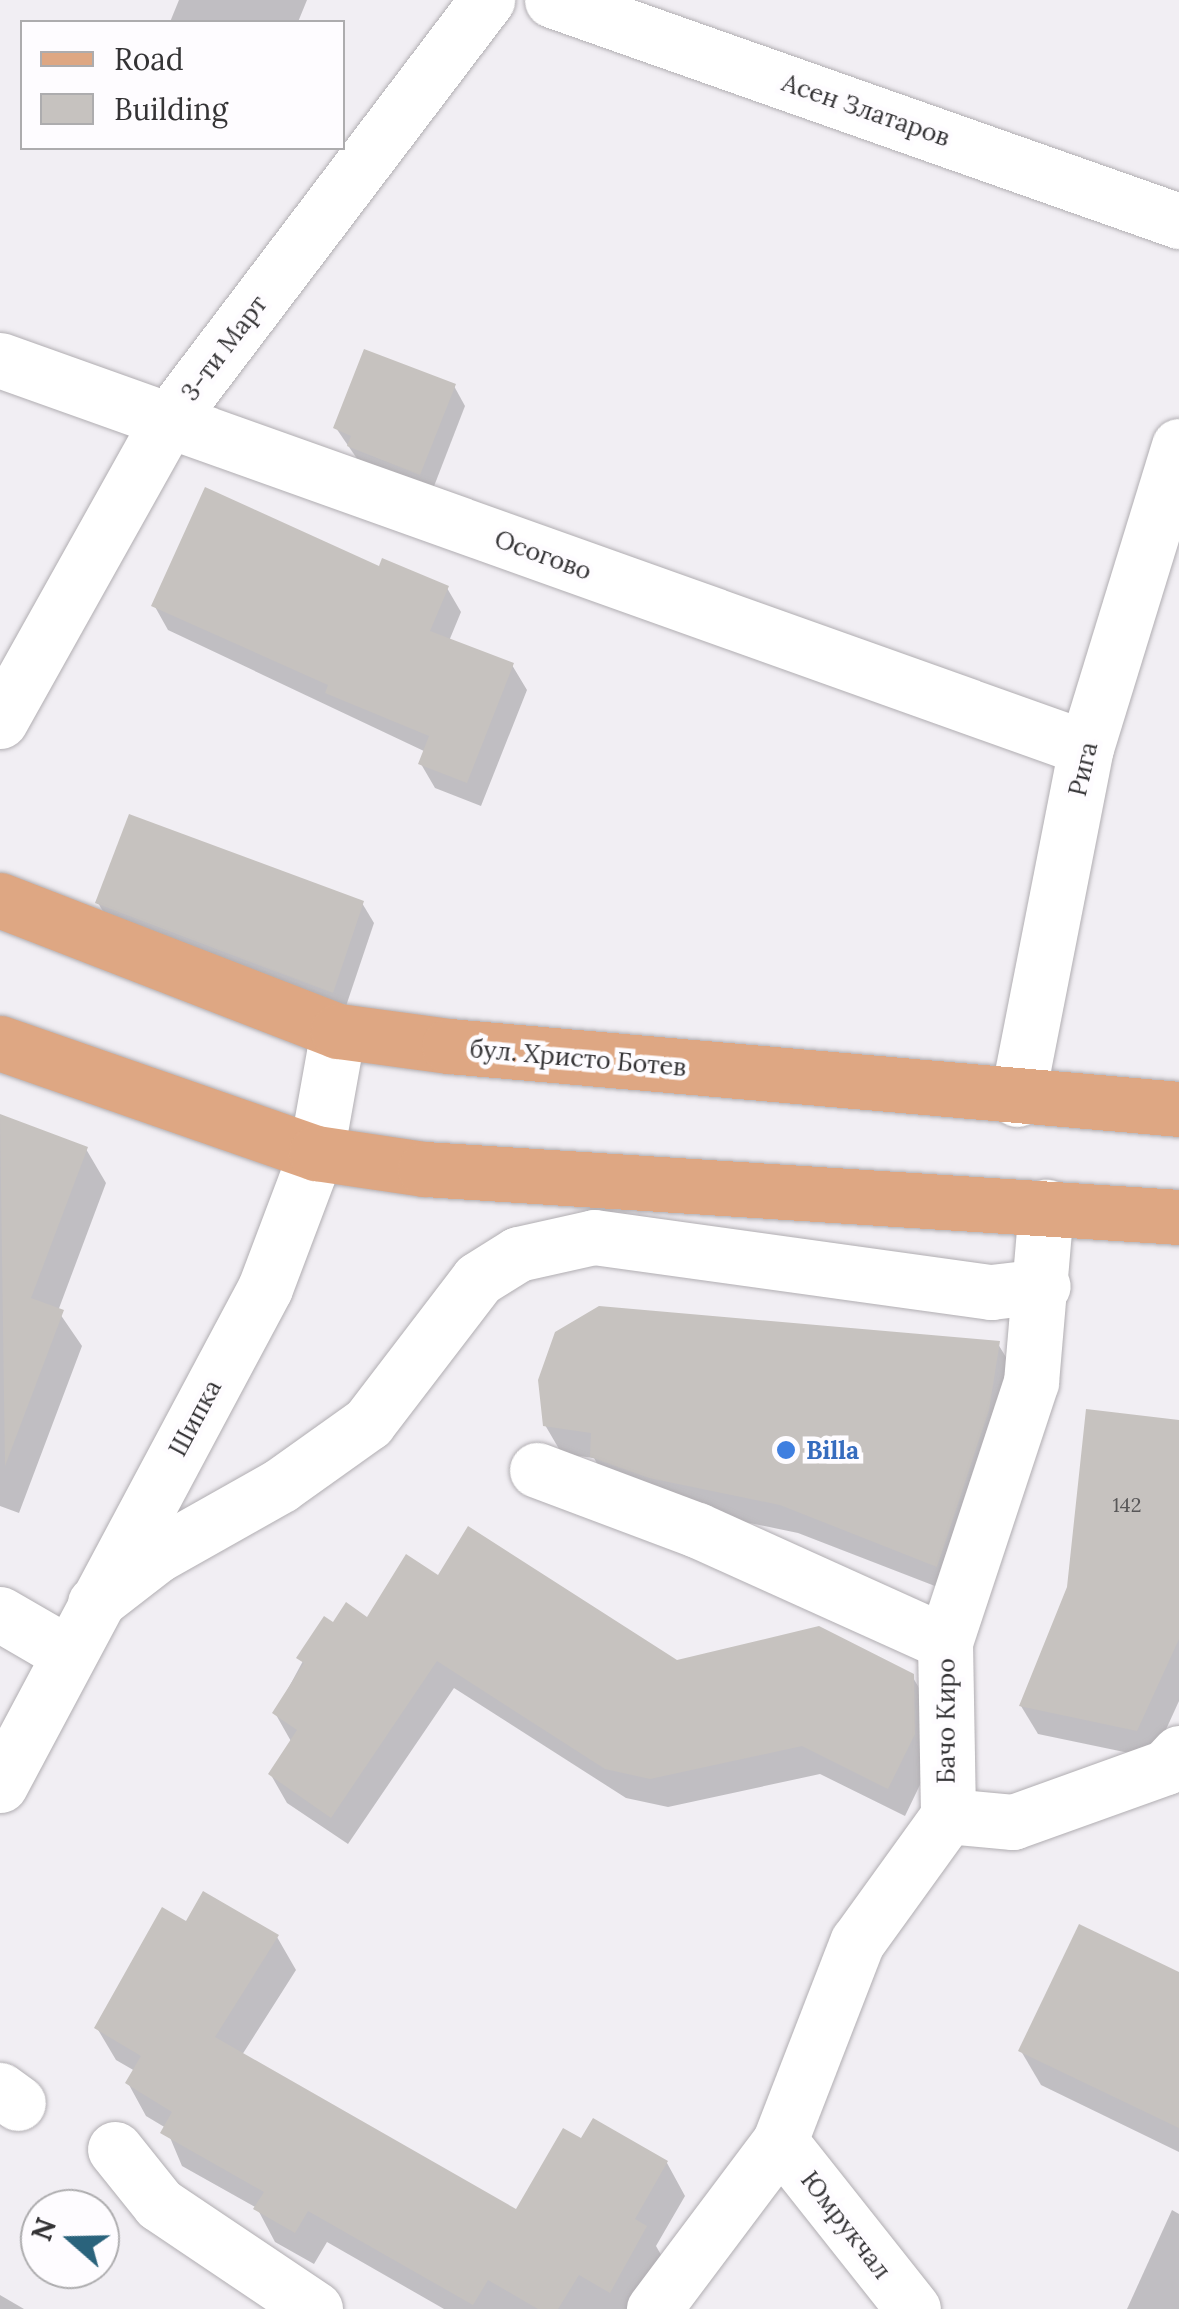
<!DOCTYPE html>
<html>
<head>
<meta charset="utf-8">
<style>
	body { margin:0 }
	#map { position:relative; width:1179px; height:2309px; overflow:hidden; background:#f1eef3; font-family:Lora,serif }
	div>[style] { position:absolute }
	.shadow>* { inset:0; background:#0003 }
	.building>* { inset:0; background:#c6c2bf }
	.roads { filter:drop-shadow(0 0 2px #b1aeb2) drop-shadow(0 0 2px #b1aeb2) }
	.minor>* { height:55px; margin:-27.5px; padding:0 27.5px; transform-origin:27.5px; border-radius:27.5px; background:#fff }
	.major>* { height:55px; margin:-27.5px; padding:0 27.5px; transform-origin:27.5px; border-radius:27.5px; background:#dea783 }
	.dots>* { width:28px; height:28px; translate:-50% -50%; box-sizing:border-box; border:5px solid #fefcff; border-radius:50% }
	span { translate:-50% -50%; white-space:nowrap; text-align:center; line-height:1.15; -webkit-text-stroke:9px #fefcff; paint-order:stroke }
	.number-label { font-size:20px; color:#585758 }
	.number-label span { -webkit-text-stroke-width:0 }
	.street-label { font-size:25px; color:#343335 }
	.shop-label { font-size:25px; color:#366cbe; font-weight:700 }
	.left { translate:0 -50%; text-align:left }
	.legend { position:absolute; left:20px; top:20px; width:325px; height:130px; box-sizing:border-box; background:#fefcff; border:2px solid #adacae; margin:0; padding:12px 18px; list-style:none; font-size:30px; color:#343335 }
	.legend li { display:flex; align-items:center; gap:20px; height:50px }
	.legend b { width:50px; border:2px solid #adacae }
	.north { position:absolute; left:20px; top:2189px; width:100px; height:100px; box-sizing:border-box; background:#fefcff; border:2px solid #adacae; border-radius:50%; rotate:290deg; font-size:28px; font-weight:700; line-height:40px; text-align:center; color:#343335 }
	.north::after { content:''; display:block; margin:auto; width:35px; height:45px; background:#2a637c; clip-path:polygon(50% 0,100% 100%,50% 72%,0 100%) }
</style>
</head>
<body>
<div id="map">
	<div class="shadow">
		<div style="clip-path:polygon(179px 0,307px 0,298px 22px,170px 22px)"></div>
		<div style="clip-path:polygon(454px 386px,465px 406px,431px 494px,362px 466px,336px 428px)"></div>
		<div style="clip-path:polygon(380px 569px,447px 588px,461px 612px,449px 641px,512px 665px,527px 690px,481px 806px,435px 788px,421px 764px,426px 752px,168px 630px,154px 605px)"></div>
		<div style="clip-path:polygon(98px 903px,362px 903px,374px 923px,344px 1012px,110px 923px)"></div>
		<div style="clip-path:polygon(0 1117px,86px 1149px,106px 1183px,58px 1311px,82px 1346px,19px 1513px,0 1506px)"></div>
		<div style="clip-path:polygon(998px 1344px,1015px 1372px,953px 1593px,798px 1533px,667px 1506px,609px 1485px,594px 1458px,562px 1454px,545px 1425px)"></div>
		<div style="clip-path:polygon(1179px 1423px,1179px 1701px,1153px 1758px,1038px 1734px,1021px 1706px)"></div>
		<div style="clip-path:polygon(439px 1578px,677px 1663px,912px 1676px,929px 1705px,930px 1764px,905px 1816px,820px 1774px,668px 1807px,626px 1798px,454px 1688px,348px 1844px,287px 1803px,271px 1775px,292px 1743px,275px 1713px,325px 1620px,334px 1626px,368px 1620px)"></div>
		<div style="clip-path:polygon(187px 1924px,277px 1937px,296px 1970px,242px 2055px,517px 2213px,582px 2142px,667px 2163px,685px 2196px,656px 2246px,664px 2260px,637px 2309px,444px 2309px,327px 2242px,314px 2264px,275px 2242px,257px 2208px,182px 2166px,166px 2128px,146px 2116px,128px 2083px,135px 2071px,116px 2060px,97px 2028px)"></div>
		<div style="clip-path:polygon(1179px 1975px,1179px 2152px,1041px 2085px,1021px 2051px)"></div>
		<div style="clip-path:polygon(1172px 2210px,1179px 2214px,1179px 2309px,1127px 2309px)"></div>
		<div style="clip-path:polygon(0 2295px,24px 2309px,0 2309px)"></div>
	</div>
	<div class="building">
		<div style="clip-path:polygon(364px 349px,456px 384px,420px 475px,347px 446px,351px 436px,333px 428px)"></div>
		<div style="clip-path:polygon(205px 487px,379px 566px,382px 558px,449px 586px,430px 631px,514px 663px,467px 783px,418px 764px,429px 736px,325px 693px,328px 685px,151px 606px)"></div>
		<div style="clip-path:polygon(129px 814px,364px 901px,333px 993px,95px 903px)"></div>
		<div style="clip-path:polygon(0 1114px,88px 1147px,31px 1298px,64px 1310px,5px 1466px)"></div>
		<div style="clip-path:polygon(599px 1306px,1000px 1341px,989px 1410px,937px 1567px,780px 1505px,649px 1478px,590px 1457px,591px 1433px,543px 1426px,538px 1380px,555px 1332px)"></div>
		<div style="clip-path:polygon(1086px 1409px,1179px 1420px,1179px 1639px,1137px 1731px,1019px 1706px,1067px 1587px)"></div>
		<div style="clip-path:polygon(468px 1526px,677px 1660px,819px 1626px,914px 1674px,915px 1734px,888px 1789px,802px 1746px,650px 1779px,605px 1769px,437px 1661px,331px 1818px,268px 1774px,297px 1730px,272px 1713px,304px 1663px,296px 1658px,324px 1616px,333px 1622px,346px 1602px,367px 1617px,406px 1554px,438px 1575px)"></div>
		<div style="clip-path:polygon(203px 1891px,279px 1935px,215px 2037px,516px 2209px,563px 2128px,581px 2138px,593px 2118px,668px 2161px,635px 2219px,647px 2226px,610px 2293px,579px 2275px,558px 2309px,538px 2309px,488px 2280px,473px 2305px,308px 2211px,295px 2233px,253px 2209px,264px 2192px,160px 2133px,172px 2112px,125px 2083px,141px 2056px,94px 2028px,162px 1907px,186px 1921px)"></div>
		<div style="clip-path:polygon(1079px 1924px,1179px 1972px,1179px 2128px,1018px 2051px)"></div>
	</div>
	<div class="roads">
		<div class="minor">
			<div style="left:552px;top:0;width:665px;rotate:19.42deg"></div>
			<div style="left:0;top:360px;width:1153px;rotate:19.66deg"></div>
			<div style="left:0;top:721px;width:342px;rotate:-60.8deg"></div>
			<div style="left:167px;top:422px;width:530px;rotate:-52.83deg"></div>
			<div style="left:1017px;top:1099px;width:358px;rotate:-78.9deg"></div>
			<div style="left:1086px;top:748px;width:316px;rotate:-72.9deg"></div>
			<div style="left:537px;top:1470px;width:171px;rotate:20.6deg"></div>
			<div style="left:697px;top:1530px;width:272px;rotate:24.3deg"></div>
			<div style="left:945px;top:1642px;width:174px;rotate:89deg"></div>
			<div style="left:948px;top:1816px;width:155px;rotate:125.8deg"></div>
			<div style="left:857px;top:1942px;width:213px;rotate:111.2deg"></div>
			<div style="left:780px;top:2141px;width:210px;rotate:126.9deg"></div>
			<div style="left:95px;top:1603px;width:78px;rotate:-37.7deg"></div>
			<div style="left:157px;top:1555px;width:142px;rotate:-29.4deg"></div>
			<div style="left:281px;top:1485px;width:107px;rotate:-35.5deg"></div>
			<div style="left:368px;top:1423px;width:181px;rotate:-52.6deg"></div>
			<div style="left:478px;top:1279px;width:47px;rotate:-32deg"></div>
			<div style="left:518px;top:1254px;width:78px;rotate:-12.6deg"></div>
			<div style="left:594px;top:1237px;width:401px;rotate:7.9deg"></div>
			<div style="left:991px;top:1292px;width:52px;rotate:-6.6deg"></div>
			<div style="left:0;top:1614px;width:80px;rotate:30.1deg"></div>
			<div style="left:945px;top:1642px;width:274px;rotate:-71.7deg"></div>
			<div style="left:1031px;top:1382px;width:176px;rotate:-85.1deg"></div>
			<div style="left:0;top:1785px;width:563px;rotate:-61.93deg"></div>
			<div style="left:265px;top:1288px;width:144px;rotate:-69.3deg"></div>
			<div style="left:316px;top:1153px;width:124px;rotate:-79.8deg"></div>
			<div style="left:948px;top:1816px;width:65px;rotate:5.3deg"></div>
			<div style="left:1013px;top:1822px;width:163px;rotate:-19.8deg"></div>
			<div style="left:1166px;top:1767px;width:19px;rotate:-47deg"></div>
			<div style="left:0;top:2090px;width:22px;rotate:36deg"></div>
			<div style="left:780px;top:2141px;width:214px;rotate:51.6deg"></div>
			<div style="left:115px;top:2149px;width:70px;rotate:51.3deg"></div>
			<div style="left:159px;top:2204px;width:188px;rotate:33.9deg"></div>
		</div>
		<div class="major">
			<div style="left:0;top:900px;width:362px;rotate:21.2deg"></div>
			<div style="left:338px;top:1031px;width:112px;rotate:7.7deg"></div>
			<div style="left:449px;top:1046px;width:733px;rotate:4.93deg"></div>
			<div style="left:0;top:1043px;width:335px;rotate:19.2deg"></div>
			<div style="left:316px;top:1153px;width:110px;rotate:8.4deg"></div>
			<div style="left:425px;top:1169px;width:756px;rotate:3.64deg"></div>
		</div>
	</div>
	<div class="dots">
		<div style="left:786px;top:1450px;background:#3f7fe0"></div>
	</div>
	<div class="number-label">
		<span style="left:1127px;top:1504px">142</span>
	</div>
	<div class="street-label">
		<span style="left:866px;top:110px;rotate:19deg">Асен Златаров</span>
		<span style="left:224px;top:348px;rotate:-53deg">3-ти Март</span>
		<span style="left:543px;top:555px;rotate:20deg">Осогово</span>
		<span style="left:1083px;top:769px;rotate:-77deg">Рига</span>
		<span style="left:578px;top:1058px;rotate:5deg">бул. Христо Ботев</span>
		<span style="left:195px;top:1418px;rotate:-62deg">Шипка</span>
		<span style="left:946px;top:1721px;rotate:-90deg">Бачо Киро</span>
		<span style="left:846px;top:2225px;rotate:52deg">Юмрукчал</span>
	</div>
	<div class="shop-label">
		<span class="left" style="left:806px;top:1450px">Billa</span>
	</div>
	<ul class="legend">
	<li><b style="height:12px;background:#dea783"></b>Road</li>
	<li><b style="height:28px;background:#c6c2bf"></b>Building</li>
	</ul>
	<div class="north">N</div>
</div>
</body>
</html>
